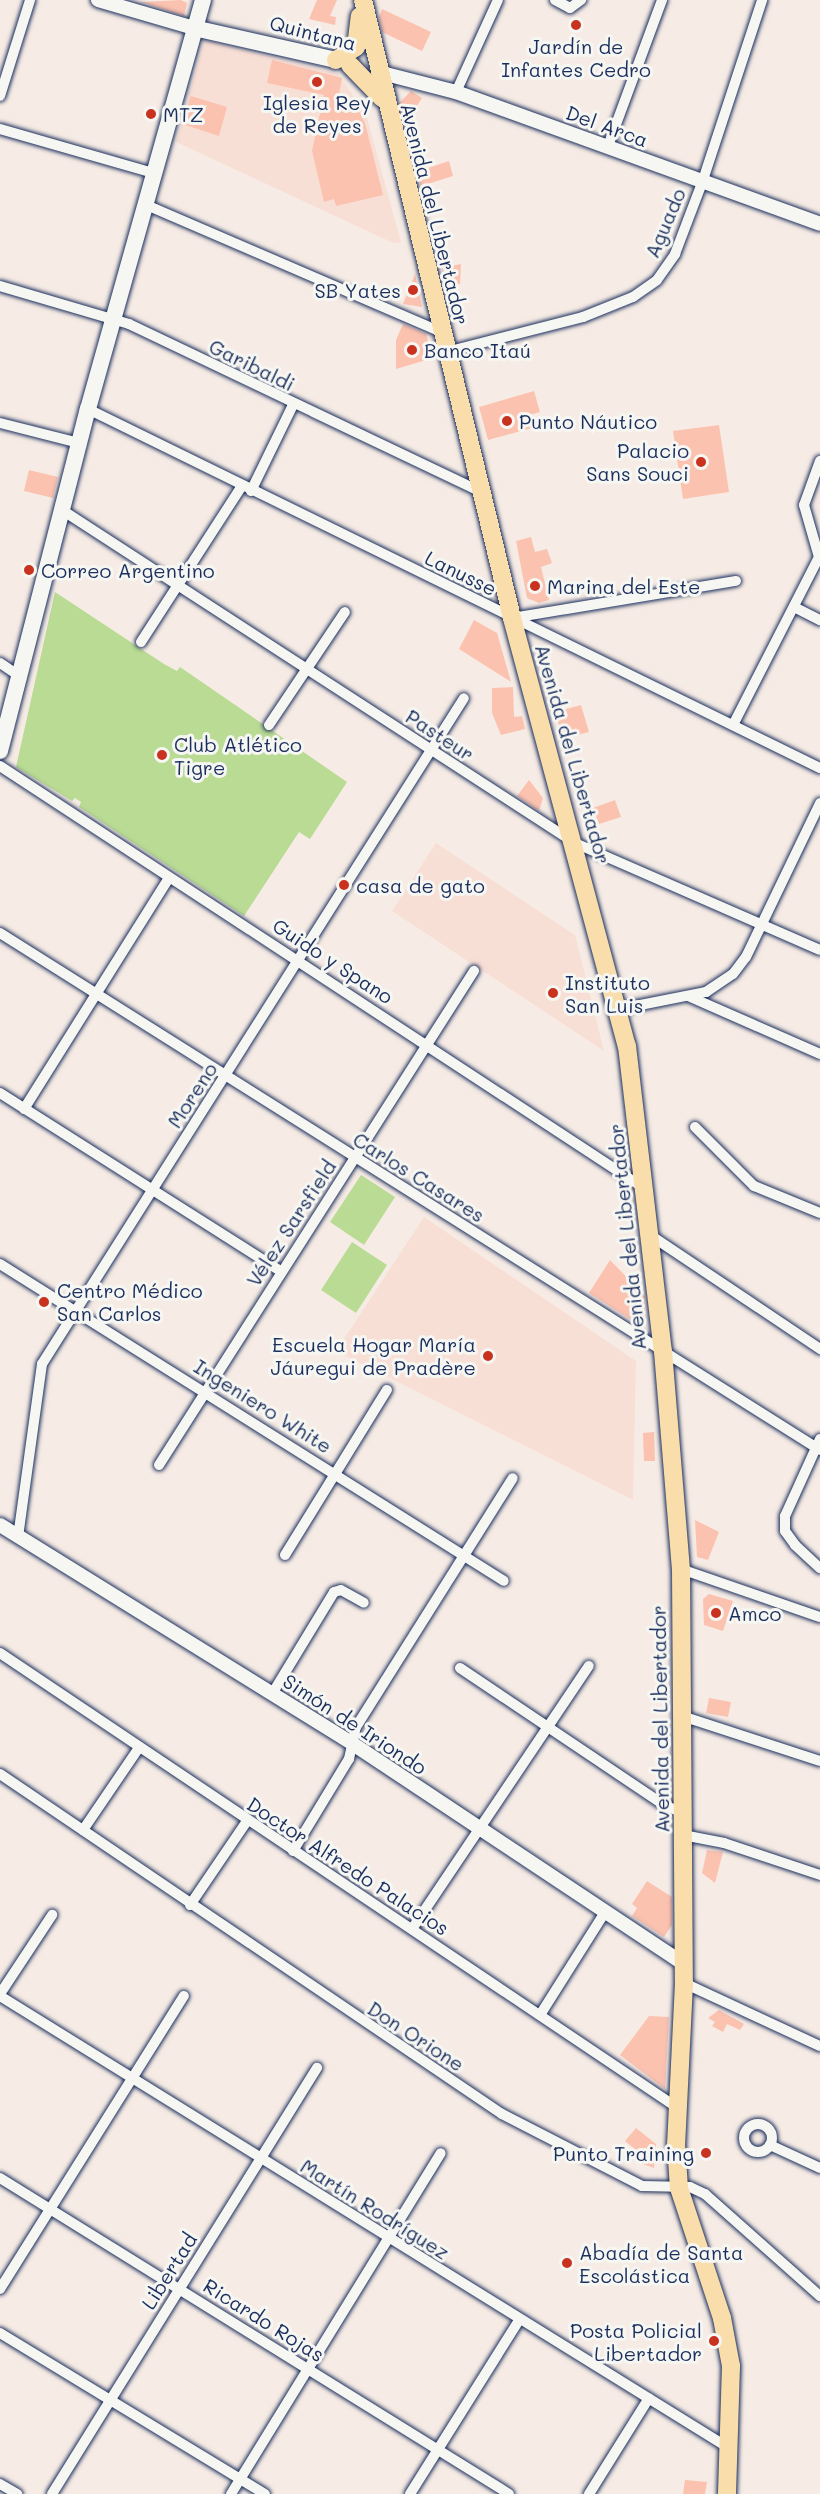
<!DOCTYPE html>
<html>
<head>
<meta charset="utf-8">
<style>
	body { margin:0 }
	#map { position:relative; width:820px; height:2494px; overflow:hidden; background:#f7ece5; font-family:Mali,sans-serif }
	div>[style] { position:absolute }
	.built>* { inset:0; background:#f8dfd5 }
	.green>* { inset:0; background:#b9db94 }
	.building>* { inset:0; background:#fbc2b0 }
	.roads { filter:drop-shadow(0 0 2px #1b2f5e) drop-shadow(0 0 2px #1b2f5e) }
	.minor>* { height:10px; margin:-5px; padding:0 5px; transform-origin:5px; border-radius:5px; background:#f6f6f2 }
	.minor>.ring { margin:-5px; padding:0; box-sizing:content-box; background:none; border:10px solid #f6f6f2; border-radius:50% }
	.tertiary>* { height:14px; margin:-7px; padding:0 7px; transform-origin:7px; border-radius:7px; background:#f6f6f2 }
	.secondary>* { height:16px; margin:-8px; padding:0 8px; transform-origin:8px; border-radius:8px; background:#f6f6f2 }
	.primary>* { height:18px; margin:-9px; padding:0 9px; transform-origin:9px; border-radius:9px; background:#f9deab }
	.dots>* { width:16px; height:16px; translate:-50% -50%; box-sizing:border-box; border:3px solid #f6f6f2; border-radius:50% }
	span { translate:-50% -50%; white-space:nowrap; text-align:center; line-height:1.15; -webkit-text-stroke:6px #f6f6f2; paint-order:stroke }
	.street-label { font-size:20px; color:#1b2f5e }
	.poi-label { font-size:20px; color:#1b2f5e }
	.left { translate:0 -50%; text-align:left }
	.right { translate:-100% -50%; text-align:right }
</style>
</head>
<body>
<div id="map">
	<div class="built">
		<div style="clip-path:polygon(204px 40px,338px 74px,366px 114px,401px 242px,393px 243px,176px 142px)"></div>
		<div style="clip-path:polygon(436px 843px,575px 935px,604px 1051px,392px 911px)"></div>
		<div style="clip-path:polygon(424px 1217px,636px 1361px,633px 1500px,336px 1351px)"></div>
	</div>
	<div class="green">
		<div style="clip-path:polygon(55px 592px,164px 664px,177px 671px,180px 667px,347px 782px,310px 839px,299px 832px,244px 916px,79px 807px,81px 802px,75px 798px,72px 801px,16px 767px)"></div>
		<div style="clip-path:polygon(361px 1175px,395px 1197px,364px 1245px,330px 1222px)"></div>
		<div style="clip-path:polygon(352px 1242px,387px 1265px,356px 1313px,321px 1290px)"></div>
	</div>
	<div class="building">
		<div style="clip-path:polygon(181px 0,187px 3px,184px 16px,141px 2px)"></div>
		<div style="clip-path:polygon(317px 0,337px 0,330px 16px,336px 17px,335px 25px,309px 19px)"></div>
		<div style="clip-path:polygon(382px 9px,431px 32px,422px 51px,382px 32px,379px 17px)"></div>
		<div style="clip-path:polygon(272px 60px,342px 78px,339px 94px,354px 102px,365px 123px,383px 195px,336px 206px,334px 199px,324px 202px,312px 151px,324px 95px,267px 83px)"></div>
		<div style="clip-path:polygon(411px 91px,422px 98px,410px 117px,415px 140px,409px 142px,399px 103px)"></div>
		<div style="clip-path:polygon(191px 96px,227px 107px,219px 136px,182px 124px)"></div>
		<div style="clip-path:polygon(449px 161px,453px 176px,421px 186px,416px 172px)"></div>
		<div style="clip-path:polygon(461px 264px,460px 284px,445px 287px,442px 268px)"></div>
		<div style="clip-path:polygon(415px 274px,422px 307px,403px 304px)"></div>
		<div style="clip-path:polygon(403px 324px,426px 334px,433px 358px,396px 369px,396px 340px)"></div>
		<div style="clip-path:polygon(534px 391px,540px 412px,529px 415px,532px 428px,488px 440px,479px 407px)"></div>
		<div style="clip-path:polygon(719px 425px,729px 492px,683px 499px,673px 431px)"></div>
		<div style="clip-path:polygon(29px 470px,58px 477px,53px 498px,24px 491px)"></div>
		<div style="clip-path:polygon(531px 537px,535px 552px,547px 549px,552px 563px,541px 567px,549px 600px,539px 603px,527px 598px,516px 541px)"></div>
		<div style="clip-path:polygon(474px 620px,497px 633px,511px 682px,459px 649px)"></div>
		<div style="clip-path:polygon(513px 687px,514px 717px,522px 716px,525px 729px,501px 735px,492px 713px,492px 688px)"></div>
		<div style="clip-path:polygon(581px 705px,589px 732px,563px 739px,555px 712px)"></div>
		<div style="clip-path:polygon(529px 780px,543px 798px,539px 811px,517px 796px)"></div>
		<div style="clip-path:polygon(615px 800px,621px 817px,599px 824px,593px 808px)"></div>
		<div style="clip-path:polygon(610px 1260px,645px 1296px,644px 1328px,589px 1293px)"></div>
		<div style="clip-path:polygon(654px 1432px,655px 1461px,644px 1461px,643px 1433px)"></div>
		<div style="clip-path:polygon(695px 1520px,719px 1532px,708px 1560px,697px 1557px)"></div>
		<div style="clip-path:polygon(709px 1594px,733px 1601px,723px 1631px,704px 1625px,703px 1599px)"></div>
		<div style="clip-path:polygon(709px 1698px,731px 1702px,728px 1717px,706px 1713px)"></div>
		<div style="clip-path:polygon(707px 1850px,723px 1852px,715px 1883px,702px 1873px)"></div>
		<div style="clip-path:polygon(647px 1881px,672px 1897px,672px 1925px,664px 1937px,632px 1916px,637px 1908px,632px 1904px)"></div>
		<div style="clip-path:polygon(719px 2010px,744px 2024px,740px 2030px,727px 2024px,723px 2032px,712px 2026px,715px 2022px,708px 2018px)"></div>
		<div style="clip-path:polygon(649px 2016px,669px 2017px,665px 2089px,620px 2055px)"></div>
		<div style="clip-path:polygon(636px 2128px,656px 2144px,654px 2168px,635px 2161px,641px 2154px,625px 2141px)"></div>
		<div style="clip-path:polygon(685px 2480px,707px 2482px,705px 2494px,683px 2494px)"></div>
	</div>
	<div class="roads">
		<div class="minor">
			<div style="left:555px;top:0;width:17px;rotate:28deg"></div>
			<div style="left:570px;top:8px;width:14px;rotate:-36deg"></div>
			<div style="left:456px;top:92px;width:101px;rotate:-65.5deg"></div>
			<div style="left:0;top:96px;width:101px;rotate:-72.6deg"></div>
			<div style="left:0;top:129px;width:159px;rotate:16deg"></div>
			<div style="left:608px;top:146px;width:156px;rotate:-69.7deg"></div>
			<div style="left:144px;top:204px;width:323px;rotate:23.3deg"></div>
			<div style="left:0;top:286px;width:134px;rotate:16.4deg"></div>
			<div style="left:129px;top:324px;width:391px;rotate:25.5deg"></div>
			<div style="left:446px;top:352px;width:141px;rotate:-14.3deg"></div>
			<div style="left:583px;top:317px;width:54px;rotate:-21.8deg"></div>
			<div style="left:633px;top:297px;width:29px;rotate:-35deg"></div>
			<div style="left:657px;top:280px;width:32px;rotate:-55deg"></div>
			<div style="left:675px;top:254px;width:76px;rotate:-69.2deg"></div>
			<div style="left:702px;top:183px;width:193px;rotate:-71.8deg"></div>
			<div style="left:88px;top:409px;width:815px;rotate:26.13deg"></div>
			<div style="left:0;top:423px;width:81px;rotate:14.2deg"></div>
			<div style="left:251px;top:491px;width:96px;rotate:-64deg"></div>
			<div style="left:62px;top:510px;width:612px;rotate:32.99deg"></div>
			<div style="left:575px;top:843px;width:267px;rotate:23.6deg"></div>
			<div style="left:796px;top:608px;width:27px;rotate:27deg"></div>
			<div style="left:512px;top:618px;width:227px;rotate:-9.4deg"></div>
			<div style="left:141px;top:642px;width:186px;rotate:-57.1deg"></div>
			<div style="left:0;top:663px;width:23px;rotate:34deg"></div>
			<div style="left:269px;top:725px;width:136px;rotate:-56.1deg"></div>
			<div style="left:733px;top:725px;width:189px;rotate:-62.9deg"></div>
			<div style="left:819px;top:557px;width:54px;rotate:-106.1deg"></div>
			<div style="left:804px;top:505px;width:47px;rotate:-70deg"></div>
			<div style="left:0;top:766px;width:770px;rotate:33.24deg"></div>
			<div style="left:0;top:933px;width:969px;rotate:32.23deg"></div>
			<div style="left:688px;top:996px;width:144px;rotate:23.7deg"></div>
			<div style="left:620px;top:1009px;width:88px;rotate:-11.2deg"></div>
			<div style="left:706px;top:992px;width:32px;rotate:-34deg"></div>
			<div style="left:733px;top:974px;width:21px;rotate:-53deg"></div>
			<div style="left:746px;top:957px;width:171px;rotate:-64.3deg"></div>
			<div style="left:0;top:1093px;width:333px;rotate:32.4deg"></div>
			<div style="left:24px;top:1109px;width:273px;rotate:-57.9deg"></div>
			<div style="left:695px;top:1127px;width:83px;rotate:45deg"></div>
			<div style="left:754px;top:1186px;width:71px;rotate:22.2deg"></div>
			<div style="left:650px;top:1235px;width:205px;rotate:33.8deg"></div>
			<div style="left:0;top:1264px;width:595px;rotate:32.17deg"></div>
			<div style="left:820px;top:1439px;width:85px;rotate:114.4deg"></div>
			<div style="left:785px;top:1516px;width:15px;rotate:90deg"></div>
			<div style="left:785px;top:1531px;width:17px;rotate:54deg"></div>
			<div style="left:795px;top:1545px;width:34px;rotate:43deg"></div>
			<div style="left:159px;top:1465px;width:586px;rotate:-57.48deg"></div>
			<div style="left:18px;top:1537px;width:175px;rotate:-82.1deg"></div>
			<div style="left:42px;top:1364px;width:788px;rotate:-57.64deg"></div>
			<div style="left:285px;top:1555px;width:194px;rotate:-58.3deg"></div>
			<div style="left:681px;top:1569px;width:147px;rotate:19.1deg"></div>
			<div style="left:0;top:1653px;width:817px;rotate:33.87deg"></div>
			<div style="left:460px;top:1668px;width:246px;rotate:33.9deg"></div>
			<div style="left:664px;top:1805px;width:21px;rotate:23deg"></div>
			<div style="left:272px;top:1694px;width:119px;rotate:-58.7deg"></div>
			<div style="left:334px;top:1592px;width:7px;rotate:-16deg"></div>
			<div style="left:341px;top:1590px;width:26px;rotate:29deg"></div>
			<div style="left:682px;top:1716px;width:145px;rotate:18.1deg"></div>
			<div style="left:0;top:1774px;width:606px;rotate:34.11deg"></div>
			<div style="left:502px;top:2114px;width:157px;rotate:27.2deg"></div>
			<div style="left:642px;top:2186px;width:48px;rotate:1.2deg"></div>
			<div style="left:690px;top:2187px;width:17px;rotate:25deg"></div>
			<div style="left:705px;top:2194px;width:154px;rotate:41.6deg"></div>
			<div style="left:83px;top:1830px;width:98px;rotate:-55.8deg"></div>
			<div style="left:683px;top:1835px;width:42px;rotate:11deg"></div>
			<div style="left:724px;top:1843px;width:101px;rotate:18.4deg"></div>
			<div style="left:293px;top:1851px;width:108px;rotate:-58.7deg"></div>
			<div style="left:349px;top:1759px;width:33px;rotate:-78deg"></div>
			<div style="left:356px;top:1727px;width:294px;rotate:-57.8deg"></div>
			<div style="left:190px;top:1905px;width:102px;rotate:-55.8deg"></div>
			<div style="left:412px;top:1929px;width:317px;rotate:-56.1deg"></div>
			<div style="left:684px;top:1983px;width:150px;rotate:24.9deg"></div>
			<div style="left:0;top:1994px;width:95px;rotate:-56.6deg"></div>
			<div style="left:0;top:1996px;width:861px;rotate:31.81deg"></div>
			<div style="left:540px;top:2015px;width:122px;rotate:-57.7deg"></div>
			<div class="ring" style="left:744px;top:2124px;width:18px;height:18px"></div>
			<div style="left:770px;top:2145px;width:55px;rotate:24.7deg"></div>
			<div style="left:0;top:2178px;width:599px;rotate:31.83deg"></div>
			<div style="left:0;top:2289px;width:346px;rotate:-57.9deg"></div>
			<div style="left:0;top:2333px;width:310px;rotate:31.3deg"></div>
			<div style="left:0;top:2484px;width:20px;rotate:30deg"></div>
			<div style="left:52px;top:2494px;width:502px;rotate:-58.12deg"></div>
			<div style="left:231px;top:2494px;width:400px;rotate:-58.4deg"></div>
			<div style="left:410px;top:2494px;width:205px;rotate:-57.9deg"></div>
			<div style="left:589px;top:2494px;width:113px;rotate:-58deg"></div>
		</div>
		<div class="tertiary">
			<div style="left:98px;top:0;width:100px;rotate:16.3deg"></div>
			<div style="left:378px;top:72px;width:81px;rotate:14.4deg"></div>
			<div style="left:456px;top:92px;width:387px;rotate:19.9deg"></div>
			<div style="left:0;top:1525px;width:415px;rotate:31.8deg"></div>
			<div style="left:353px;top:1744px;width:397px;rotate:33.6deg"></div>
		</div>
		<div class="secondary">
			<div style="left:194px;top:28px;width:146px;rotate:12.7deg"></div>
			<div style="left:0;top:751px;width:353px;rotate:-75.6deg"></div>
			<div style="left:88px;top:409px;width:425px;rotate:-74.3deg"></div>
		</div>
		<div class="primary">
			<div style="left:363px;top:0;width:636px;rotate:76.44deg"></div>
			<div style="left:512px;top:618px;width:443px;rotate:75deg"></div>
			<div style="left:627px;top:1046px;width:307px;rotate:83.3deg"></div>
			<div style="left:663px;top:1351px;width:219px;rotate:85.3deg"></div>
			<div style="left:681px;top:1569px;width:414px;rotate:89.6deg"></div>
			<div style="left:684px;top:1983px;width:161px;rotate:92.8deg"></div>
			<div style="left:676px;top:2144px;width:44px;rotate:86.1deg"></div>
			<div style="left:679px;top:2188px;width:137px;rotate:71.7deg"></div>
			<div style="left:722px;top:2318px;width:49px;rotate:79.4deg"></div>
			<div style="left:731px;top:2366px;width:128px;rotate:91.8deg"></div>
			<div style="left:336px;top:60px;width:24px;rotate:-33deg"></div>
			<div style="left:356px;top:47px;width:31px;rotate:-83deg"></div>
			<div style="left:350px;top:65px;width:46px;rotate:45.9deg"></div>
		</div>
	</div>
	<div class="dots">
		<div style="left:576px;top:25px;background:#c8321e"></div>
		<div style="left:317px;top:82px;background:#c8321e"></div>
		<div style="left:151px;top:114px;background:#c8321e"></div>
		<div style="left:413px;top:290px;background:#c8321e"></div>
		<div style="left:412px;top:350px;background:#c8321e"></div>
		<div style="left:507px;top:421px;background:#c8321e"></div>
		<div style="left:701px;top:462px;background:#c8321e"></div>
		<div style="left:29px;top:570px;background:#c8321e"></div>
		<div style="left:535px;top:586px;background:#c8321e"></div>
		<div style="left:162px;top:755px;background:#c8321e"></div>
		<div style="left:344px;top:885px;background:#c8321e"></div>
		<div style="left:553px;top:993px;background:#c8321e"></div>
		<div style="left:44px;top:1302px;background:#c8321e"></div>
		<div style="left:488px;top:1356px;background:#c8321e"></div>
		<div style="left:716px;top:1613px;background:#c8321e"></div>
		<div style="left:706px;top:2153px;background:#c8321e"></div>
		<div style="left:567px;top:2263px;background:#c8321e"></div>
		<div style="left:714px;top:2341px;background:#c8321e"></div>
	</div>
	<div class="street-label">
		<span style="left:313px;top:33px;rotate:14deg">Quintana</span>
		<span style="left:607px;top:126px;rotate:20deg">Del Arca</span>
		<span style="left:435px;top:214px;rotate:76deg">Avenida del Libertador</span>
		<span style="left:665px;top:223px;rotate:-67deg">Aguado</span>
		<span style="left:252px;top:365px;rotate:26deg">Garibaldi</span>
		<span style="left:461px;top:573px;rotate:26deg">Lanusse</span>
		<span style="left:440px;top:735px;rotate:33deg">Pasteur</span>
		<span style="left:573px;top:754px;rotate:74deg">Avenida del Libertador</span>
		<span style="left:333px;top:961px;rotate:33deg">Guido y Spano</span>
		<span style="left:192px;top:1095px;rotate:-57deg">Moreno</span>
		<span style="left:419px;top:1177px;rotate:32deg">Carlos Casares</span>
		<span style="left:291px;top:1223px;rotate:-57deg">Vélez Sarsfield</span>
		<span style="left:627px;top:1237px;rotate:-96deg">Avenida del Libertador</span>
		<span style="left:263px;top:1406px;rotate:32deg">Ingeniero White</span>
		<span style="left:660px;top:1719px;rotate:-91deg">Avenida del Libertador</span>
		<span style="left:355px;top:1724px;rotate:33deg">Simón de Iriondo</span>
		<span style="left:348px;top:1866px;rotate:33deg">Doctor Alfredo Palacios</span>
		<span style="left:416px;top:2036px;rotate:33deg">Don Orione</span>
		<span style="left:375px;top:2209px;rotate:32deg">Martín Rodríguez</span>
		<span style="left:169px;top:2271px;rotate:-58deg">Libertad</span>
		<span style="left:264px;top:2320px;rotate:32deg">Ricardo Rojas</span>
	</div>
	<div class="poi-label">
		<span style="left:576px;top:58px">Jardín de<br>Infantes Cedro</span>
		<span style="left:317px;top:114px">Iglesia Rey<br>de Reyes</span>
		<span class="left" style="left:163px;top:114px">MTZ</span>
		<span class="right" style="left:401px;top:290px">SB Yates</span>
		<span class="left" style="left:424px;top:350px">Banco Itaú</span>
		<span class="left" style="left:519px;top:421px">Punto Náutico</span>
		<span class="right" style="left:689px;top:462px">Palacio<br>Sans Souci</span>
		<span class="left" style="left:41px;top:570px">Correo Argentino</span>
		<span class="left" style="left:547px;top:586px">Marina del Este</span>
		<span class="left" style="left:174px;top:756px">Club Atlético<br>Tigre</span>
		<span class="left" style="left:356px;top:885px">casa de gato</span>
		<span class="left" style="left:565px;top:994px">Instituto<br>San Luis</span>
		<span class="left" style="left:57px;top:1302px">Centro Médico<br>San Carlos</span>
		<span class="right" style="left:476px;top:1356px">Escuela Hogar María<br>Jáuregui de Pradère</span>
		<span class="left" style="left:728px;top:1613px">Amco</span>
		<span class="right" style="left:694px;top:2153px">Punto Training</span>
		<span class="left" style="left:579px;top:2264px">Abadía de Santa<br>Escolástica</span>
		<span class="right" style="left:702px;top:2342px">Posta Policial<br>Libertador</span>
	</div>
</div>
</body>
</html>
